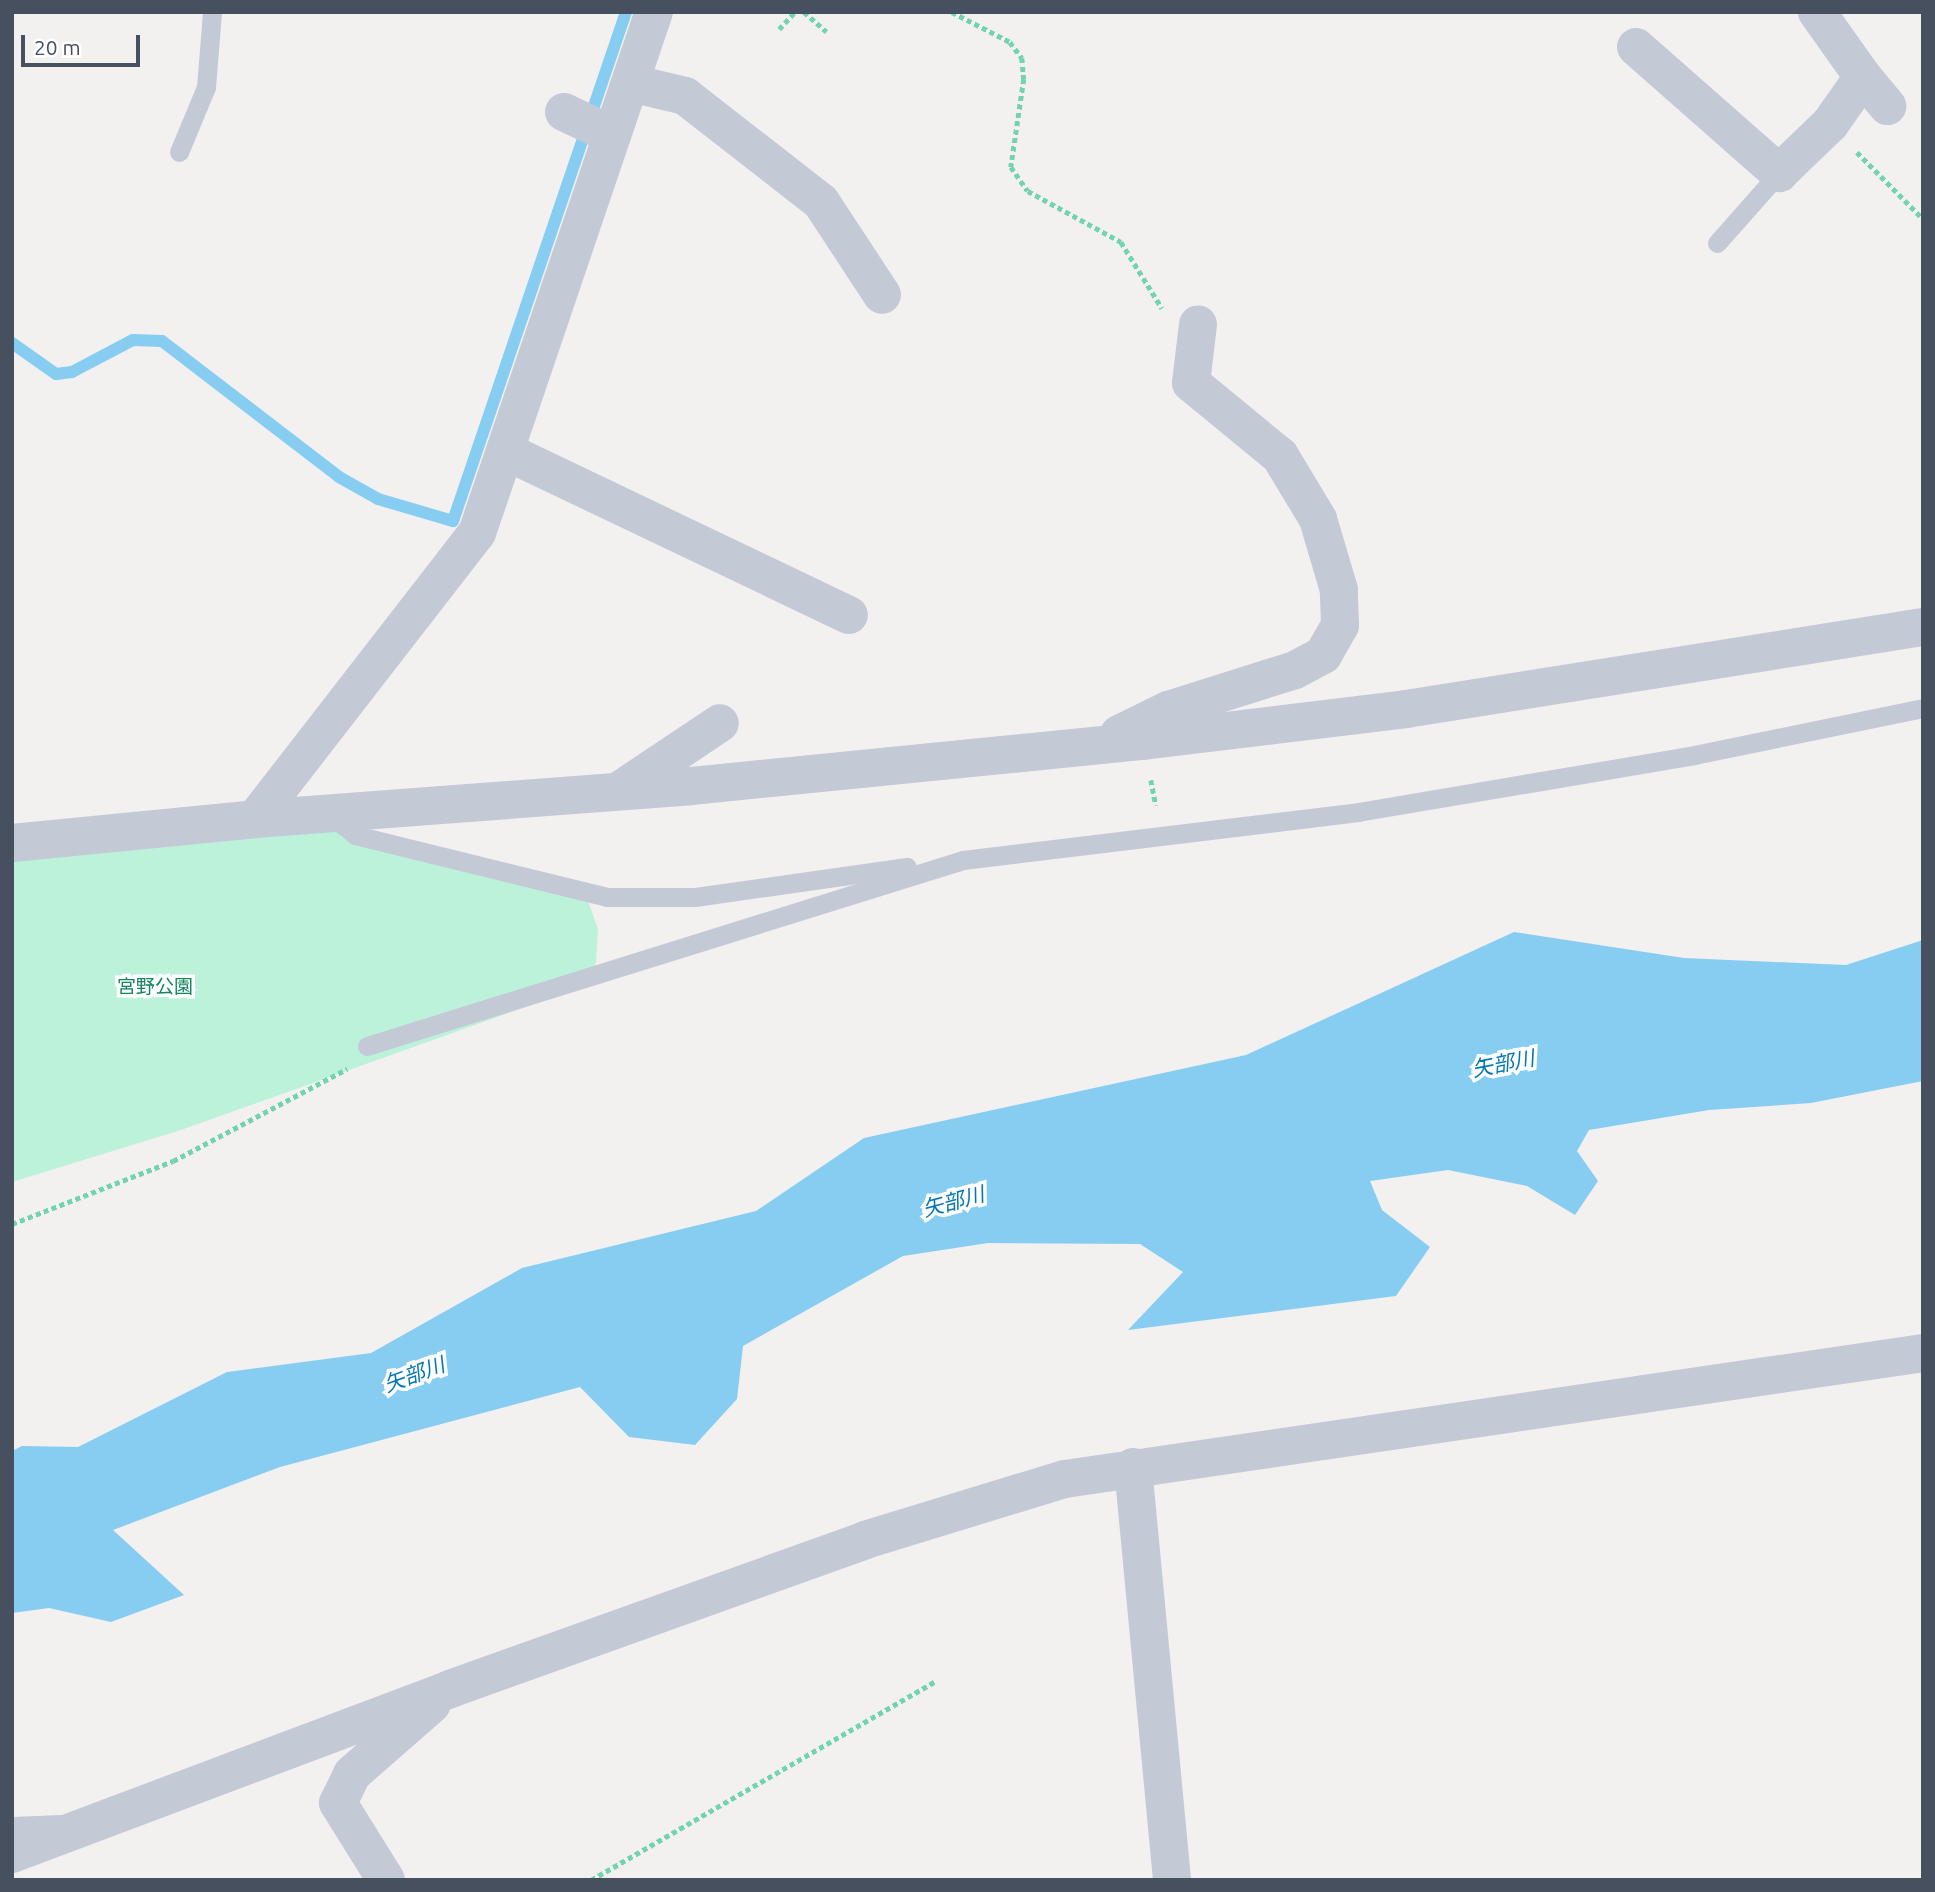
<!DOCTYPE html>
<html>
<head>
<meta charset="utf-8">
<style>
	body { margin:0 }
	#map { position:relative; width:1935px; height:1892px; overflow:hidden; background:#f3f0f0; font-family:Ubuntu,"Noto Sans JP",sans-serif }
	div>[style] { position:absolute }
	.green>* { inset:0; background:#bcf2d9 }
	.water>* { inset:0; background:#87cdf2 }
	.stream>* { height:12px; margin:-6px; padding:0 6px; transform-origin:6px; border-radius:6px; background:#87cdf2 }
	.path>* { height:4.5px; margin-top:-2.25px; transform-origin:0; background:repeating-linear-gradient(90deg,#72d3b0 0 5px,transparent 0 8.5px) }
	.service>* { height:19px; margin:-9.5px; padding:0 9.5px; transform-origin:9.5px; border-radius:9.5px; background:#c3cad6 }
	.minor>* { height:38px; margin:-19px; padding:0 19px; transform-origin:19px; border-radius:19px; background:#c3cad6 }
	span { translate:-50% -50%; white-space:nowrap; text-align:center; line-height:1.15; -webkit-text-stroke:7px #fff; paint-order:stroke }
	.park-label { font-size:19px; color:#11865c }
	.water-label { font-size:21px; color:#0377b5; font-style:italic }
	.frame { position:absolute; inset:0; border:14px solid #47505f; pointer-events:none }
	.scale { position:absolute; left:21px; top:35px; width:119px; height:32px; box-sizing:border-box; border:4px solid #47505f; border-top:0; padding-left:9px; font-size:21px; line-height:24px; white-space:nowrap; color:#47505f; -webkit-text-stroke:5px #fff; paint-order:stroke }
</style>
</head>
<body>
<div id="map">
	<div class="green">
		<div style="clip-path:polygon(360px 827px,587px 898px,598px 929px,596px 963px,584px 986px,181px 1130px,12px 1182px,12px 857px)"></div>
	</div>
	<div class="water">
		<div style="clip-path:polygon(1514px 932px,1684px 958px,1846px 965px,1923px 940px,1923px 1081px,1811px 1103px,1709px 1110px,1589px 1130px,1577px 1151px,1598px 1181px,1575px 1215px,1527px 1186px,1448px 1170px,1370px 1181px,1382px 1210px,1430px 1247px,1396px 1296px,1128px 1330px,1183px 1272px,1140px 1244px,988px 1243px,903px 1256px,743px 1346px,737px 1399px,695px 1445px,629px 1437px,580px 1387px,280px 1467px,113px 1530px,184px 1595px,111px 1622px,49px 1608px,12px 1613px,12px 1451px,22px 1446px,78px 1447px,227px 1372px,371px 1353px,522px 1268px,756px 1211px,864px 1138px,1246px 1055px)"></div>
	</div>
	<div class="stream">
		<div style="left:12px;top:343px;width:54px;rotate:35.2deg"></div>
		<div style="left:56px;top:374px;width:16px;rotate:-7deg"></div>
		<div style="left:72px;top:372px;width:69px;rotate:-27.7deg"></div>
		<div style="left:133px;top:340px;width:29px;rotate:2deg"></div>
		<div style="left:162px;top:341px;width:223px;rotate:37.5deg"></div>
		<div style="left:339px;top:477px;width:45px;rotate:29.4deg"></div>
		<div style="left:378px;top:499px;width:78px;rotate:16.3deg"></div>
		<div style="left:453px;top:521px;width:538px;rotate:-71.23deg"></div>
	</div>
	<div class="path">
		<div style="left:804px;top:12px;width:30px;rotate:41deg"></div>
		<div style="left:952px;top:12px;width:65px;rotate:27.3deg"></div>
		<div style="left:1010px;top:42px;width:20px;rotate:53deg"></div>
		<div style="left:1022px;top:58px;width:21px;rotate:85deg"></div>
		<div style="left:1024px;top:79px;width:89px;rotate:98.4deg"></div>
		<div style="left:1011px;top:167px;width:29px;rotate:55deg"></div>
		<div style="left:1028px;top:191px;width:106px;rotate:28.7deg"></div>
		<div style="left:1121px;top:242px;width:78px;rotate:58.2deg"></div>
		<div style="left:779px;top:29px;width:23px;rotate:-47deg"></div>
		<div style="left:1857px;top:152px;width:94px;rotate:45.4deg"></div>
		<div style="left:1151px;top:780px;width:26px;rotate:79deg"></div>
		<div style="left:12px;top:1224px;width:173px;rotate:-21.4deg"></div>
		<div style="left:173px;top:1161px;width:197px;rotate:-27.9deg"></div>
		<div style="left:591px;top:1880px;width:397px;rotate:-30deg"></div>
	</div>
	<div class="service">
		<div style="left:179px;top:152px;width:70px;rotate:-67.4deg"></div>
		<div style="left:206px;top:87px;width:75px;rotate:-85.4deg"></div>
		<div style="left:1717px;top:243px;width:94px;rotate:-48.5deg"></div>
		<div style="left:331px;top:816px;width:31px;rotate:38deg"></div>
		<div style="left:355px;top:835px;width:260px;rotate:13.8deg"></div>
		<div style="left:607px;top:897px;width:88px"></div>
		<div style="left:695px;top:897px;width:214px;rotate:-8.1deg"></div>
		<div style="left:367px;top:1046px;width:624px;rotate:-17.33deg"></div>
		<div style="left:963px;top:860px;width:398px;rotate:-6.9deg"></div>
		<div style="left:1358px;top:812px;width:341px;rotate:-9.6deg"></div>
		<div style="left:1694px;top:755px;width:234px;rotate:-11.6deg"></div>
		<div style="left:12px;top:1826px;width:49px;rotate:-2.3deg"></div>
	</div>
	<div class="minor">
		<div style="left:1636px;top:47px;width:191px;rotate:41.4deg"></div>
		<div style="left:1779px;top:173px;width:71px;rotate:-43.9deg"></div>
		<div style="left:1830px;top:124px;width:57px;rotate:-54.9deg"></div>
		<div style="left:1863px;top:77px;width:80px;rotate:-125.3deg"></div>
		<div style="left:1863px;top:77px;width:38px;rotate:50deg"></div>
		<div style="left:630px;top:83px;width:57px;rotate:13.3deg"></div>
		<div style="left:685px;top:96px;width:172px;rotate:37.9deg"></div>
		<div style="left:821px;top:202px;width:111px;rotate:56.7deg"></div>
		<div style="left:564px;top:112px;width:53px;rotate:25.6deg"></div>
		<div style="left:505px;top:451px;width:381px;rotate:25.5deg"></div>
		<div style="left:1119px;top:734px;width:55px;rotate:-26.1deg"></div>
		<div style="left:1168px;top:710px;width:133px;rotate:-17.5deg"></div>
		<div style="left:1295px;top:670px;width:32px;rotate:-28deg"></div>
		<div style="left:1323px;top:655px;width:34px;rotate:-60deg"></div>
		<div style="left:1340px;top:625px;width:35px;rotate:-92deg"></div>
		<div style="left:1339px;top:590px;width:74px;rotate:-106.5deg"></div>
		<div style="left:1318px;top:519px;width:74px;rotate:-121.1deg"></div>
		<div style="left:1280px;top:456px;width:115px;rotate:-140.6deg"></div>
		<div style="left:1191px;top:383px;width:59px;rotate:-83.2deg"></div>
		<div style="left:620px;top:790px;width:120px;rotate:-33.8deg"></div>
		<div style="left:255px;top:819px;width:362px;rotate:-52.2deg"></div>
		<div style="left:477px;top:533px;width:550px;rotate:-71.24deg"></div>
		<div style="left:12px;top:843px;width:244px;rotate:-5.6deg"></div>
		<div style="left:255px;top:819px;width:437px;rotate:-4.3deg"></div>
		<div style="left:691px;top:786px;width:454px;rotate:-5.7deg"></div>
		<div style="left:1143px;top:741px;width:265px;rotate:-6.9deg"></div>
		<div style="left:1406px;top:709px;width:523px;rotate:-9.01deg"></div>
		<div style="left:1133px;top:1467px;width:415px;rotate:84.6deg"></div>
		<div style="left:12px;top:1854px;width:468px;rotate:-20.6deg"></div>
		<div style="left:450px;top:1689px;width:441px;rotate:-19.7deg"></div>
		<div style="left:865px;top:1540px;width:209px;rotate:-17deg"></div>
		<div style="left:1065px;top:1479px;width:867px;rotate:-8.35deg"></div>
		<div style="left:386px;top:1880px;width:91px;rotate:-121.9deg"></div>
		<div style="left:338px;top:1803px;width:32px;rotate:-64deg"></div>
		<div style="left:352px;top:1774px;width:106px;rotate:-41.2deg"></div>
	</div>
	<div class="park-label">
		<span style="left:155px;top:987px">宮野公園</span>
	</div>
	<div class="water-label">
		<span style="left:1503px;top:1063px;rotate:-11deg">矢部川</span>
		<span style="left:953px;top:1201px;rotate:-15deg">矢部川</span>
		<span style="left:414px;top:1374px;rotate:-20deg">矢部川</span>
	</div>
	<div class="frame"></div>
	<div class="scale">20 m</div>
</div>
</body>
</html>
